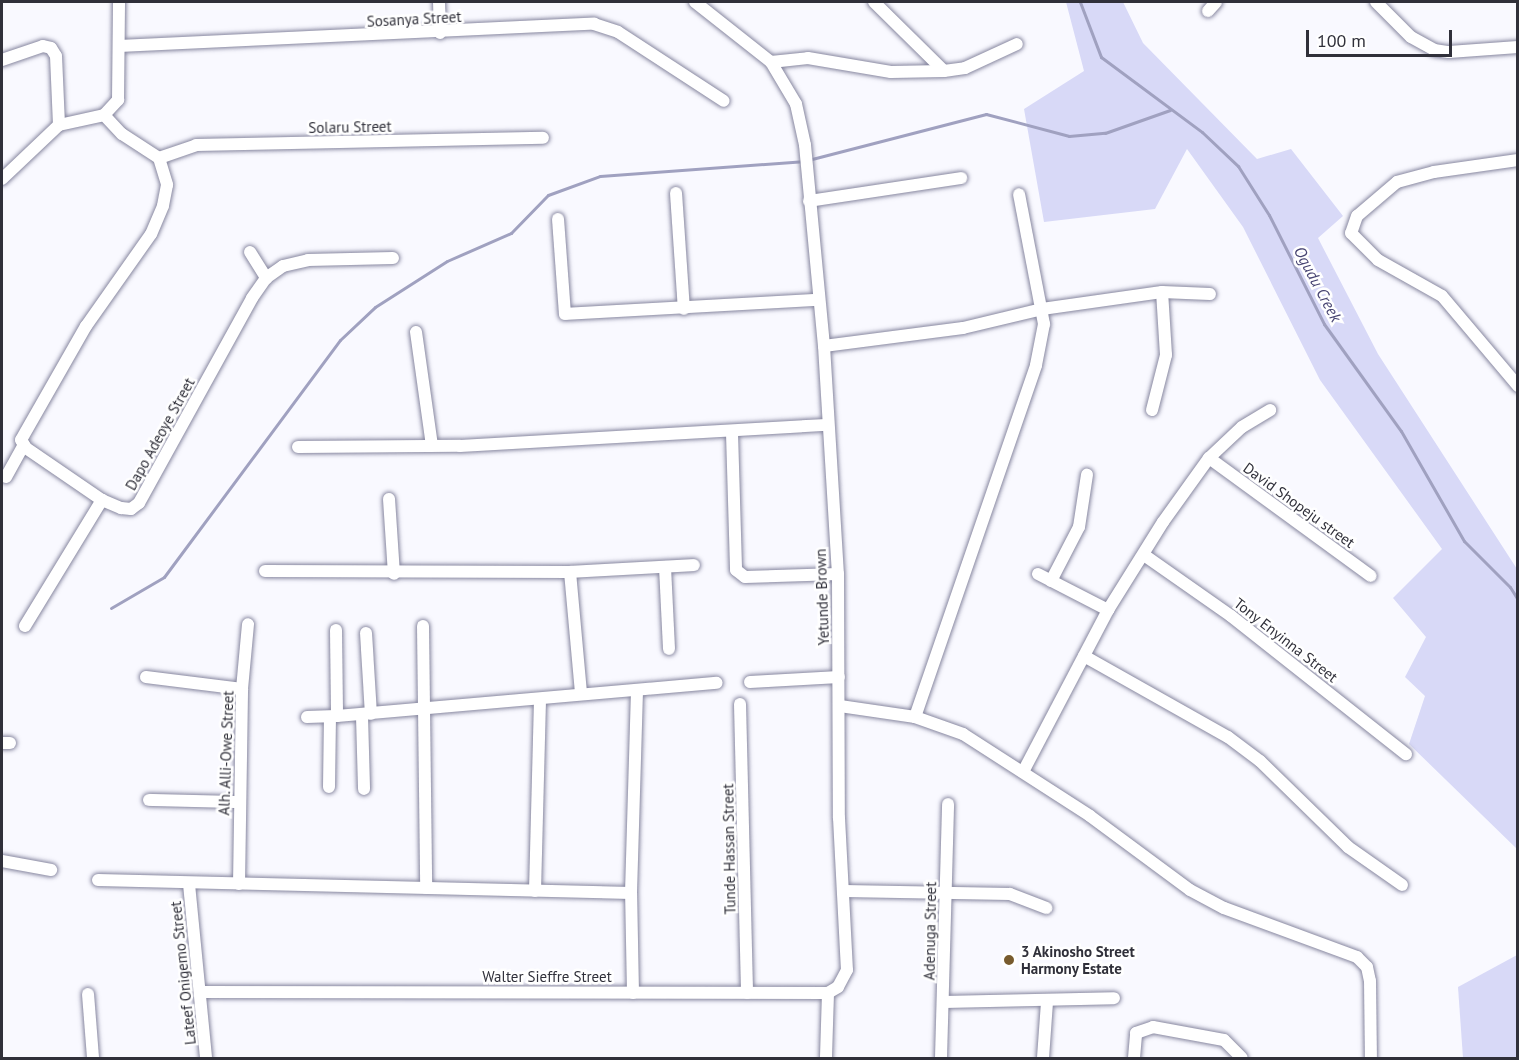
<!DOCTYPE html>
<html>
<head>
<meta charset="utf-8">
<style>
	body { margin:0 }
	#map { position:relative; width:1519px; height:1060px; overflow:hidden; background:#f9f9ff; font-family:"PT Sans",sans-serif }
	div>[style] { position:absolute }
	.green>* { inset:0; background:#d8d9f7 }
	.stream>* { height:3px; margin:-1.5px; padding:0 1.5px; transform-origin:1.5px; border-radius:1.5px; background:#a0a1c0 }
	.roads { filter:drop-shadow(0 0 2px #8787a0) drop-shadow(0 0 2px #8787a0) }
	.minor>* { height:12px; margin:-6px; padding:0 6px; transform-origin:6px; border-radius:6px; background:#fff }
	.dots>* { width:16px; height:16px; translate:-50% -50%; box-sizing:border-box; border:3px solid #fff; border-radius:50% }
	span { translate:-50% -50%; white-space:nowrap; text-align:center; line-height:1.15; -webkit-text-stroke:5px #fff; paint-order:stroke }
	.street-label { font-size:15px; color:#30303a }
	.poi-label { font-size:15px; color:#30303a; font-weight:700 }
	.left { translate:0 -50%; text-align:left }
	.water-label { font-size:16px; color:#474472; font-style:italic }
	.frame { position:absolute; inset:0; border:3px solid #30303a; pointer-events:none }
	.scale { position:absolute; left:1306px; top:30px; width:146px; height:27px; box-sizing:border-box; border:3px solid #30303a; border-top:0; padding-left:8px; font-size:18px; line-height:21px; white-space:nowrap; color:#30303a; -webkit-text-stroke:4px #fff; paint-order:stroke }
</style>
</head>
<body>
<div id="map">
	<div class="green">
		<div style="clip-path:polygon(1066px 2px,1123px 2px,1143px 43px,1257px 159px,1291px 149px,1343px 216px,1318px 238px,1378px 354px,1517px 569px,1517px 849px,1409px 744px,1425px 696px,1405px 677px,1426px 637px,1393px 598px,1442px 549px,1320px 380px,1243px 227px,1187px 149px,1155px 209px,1044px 222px,1024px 109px,1084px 71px)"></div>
		<div style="clip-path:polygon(1517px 955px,1517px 1058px,1463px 1058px,1458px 987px)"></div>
	</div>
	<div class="stream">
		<div style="left:1080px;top:2px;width:59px;rotate:69.1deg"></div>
		<div style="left:1101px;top:57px;width:126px;rotate:36.6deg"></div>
		<div style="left:1202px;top:132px;width:50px;rotate:43.4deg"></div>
		<div style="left:1238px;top:166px;width:58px;rotate:57.7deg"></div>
		<div style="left:1269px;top:215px;width:122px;rotate:63.2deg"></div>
		<div style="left:1324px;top:324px;width:132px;rotate:54.3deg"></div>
		<div style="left:1401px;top:431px;width:127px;rotate:60.2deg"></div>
		<div style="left:1464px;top:541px;width:65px;rotate:45deg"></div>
		<div style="left:1510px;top:587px;width:15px;rotate:58deg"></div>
		<div style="left:808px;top:160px;width:184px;rotate:-14.5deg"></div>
		<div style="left:986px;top:114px;width:86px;rotate:14.8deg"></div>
		<div style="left:1069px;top:136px;width:36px;rotate:-5deg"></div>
		<div style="left:1105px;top:133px;width:69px;rotate:-19.5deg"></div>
		<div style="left:111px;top:608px;width:61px;rotate:-30.3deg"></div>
		<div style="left:164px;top:577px;width:295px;rotate:-53.4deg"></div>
		<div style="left:340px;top:340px;width:48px;rotate:-43.3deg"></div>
		<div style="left:375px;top:307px;width:85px;rotate:-32.6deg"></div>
		<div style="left:447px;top:261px;width:70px;rotate:-23.6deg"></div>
		<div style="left:511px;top:233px;width:53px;rotate:-45.8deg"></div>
		<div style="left:548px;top:195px;width:55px;rotate:-20.1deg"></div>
		<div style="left:600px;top:176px;width:203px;rotate:-4.2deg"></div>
	</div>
	<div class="roads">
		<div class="minor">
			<div style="left:439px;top:2px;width:31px;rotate:88deg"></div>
			<div style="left:695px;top:2px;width:97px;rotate:38.3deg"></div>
			<div style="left:771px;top:62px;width:49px;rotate:59.2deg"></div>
			<div style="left:796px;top:104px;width:42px;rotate:77.6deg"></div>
			<div style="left:805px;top:145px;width:202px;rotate:84.6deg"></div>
			<div style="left:824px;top:346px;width:228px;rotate:86.5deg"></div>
			<div style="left:838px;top:574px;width:244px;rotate:89.8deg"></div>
			<div style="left:839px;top:818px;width:152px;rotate:87deg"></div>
			<div style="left:847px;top:970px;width:19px;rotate:118deg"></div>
			<div style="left:838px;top:987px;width:12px;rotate:149deg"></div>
			<div style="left:874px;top:2px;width:98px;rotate:44.6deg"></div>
			<div style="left:1376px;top:2px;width:49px;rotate:45deg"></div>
			<div style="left:1411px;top:37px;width:26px;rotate:29deg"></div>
			<div style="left:1434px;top:50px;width:15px;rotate:8deg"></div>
			<div style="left:1449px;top:52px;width:69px;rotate:-4.1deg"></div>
			<div style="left:1208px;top:11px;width:12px;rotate:-48deg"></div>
			<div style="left:119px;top:46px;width:476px;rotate:-2.7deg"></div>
			<div style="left:594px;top:24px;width:25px;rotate:18deg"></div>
			<div style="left:618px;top:32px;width:126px;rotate:33.1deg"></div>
			<div style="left:2px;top:60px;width:43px;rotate:-18.9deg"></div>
			<div style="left:43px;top:46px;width:8px;rotate:14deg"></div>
			<div style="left:51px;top:48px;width:9px;rotate:58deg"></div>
			<div style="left:56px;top:56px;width:69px;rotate:87.5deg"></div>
			<div style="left:771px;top:62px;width:37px;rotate:-6deg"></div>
			<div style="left:808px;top:58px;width:84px;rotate:9.6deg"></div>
			<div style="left:891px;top:72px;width:53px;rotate:-1.1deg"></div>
			<div style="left:944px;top:71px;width:21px;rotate:-8deg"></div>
			<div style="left:965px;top:68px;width:57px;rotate:-24.8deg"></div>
			<div style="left:104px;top:115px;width:26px;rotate:47deg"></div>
			<div style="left:122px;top:134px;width:44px;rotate:33deg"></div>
			<div style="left:159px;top:158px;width:28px;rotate:73deg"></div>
			<div style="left:167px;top:185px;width:21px;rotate:101deg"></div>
			<div style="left:163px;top:206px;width:30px;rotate:113deg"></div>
			<div style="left:151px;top:234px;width:113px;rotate:125.2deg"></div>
			<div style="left:86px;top:326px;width:131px;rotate:119.7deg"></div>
			<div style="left:21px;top:440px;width:9px;rotate:58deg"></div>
			<div style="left:26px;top:448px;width:92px;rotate:34.4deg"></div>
			<div style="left:102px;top:500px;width:21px;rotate:23deg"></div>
			<div style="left:121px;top:508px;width:10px;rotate:6deg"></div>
			<div style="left:131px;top:509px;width:10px;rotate:-37deg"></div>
			<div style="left:139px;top:503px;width:234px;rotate:-61.1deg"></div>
			<div style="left:252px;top:298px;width:24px;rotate:-55deg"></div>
			<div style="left:266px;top:278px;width:21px;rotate:-35deg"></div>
			<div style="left:283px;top:266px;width:26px;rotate:-13deg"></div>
			<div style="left:308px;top:260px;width:85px;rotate:-1.3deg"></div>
			<div style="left:159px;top:158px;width:39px;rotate:-19deg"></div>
			<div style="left:196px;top:145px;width:347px;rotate:-1.2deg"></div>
			<div style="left:1518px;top:160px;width:85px;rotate:171.9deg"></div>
			<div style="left:1434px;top:172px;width:38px;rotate:165deg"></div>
			<div style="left:1397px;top:182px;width:52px;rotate:139.6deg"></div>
			<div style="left:1357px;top:216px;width:18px;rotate:109deg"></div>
			<div style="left:1351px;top:233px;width:38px;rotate:45deg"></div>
			<div style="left:1378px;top:260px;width:73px;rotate:29.4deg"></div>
			<div style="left:1442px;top:296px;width:118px;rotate:49.8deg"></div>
			<div style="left:2px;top:179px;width:79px;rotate:-43.5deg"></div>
			<div style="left:59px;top:125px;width:46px;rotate:-12.5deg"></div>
			<div style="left:104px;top:115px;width:21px;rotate:-47deg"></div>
			<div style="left:118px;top:100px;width:98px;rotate:-89.4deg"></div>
			<div style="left:676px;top:193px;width:116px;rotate:86.1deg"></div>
			<div style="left:809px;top:201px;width:154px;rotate:-8.6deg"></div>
			<div style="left:558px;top:219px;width:95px;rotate:85.8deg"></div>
			<div style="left:565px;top:314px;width:252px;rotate:-3.2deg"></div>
			<div style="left:250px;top:252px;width:31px;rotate:58deg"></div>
			<div style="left:416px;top:332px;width:115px;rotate:82deg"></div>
			<div style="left:824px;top:346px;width:140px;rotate:-7.4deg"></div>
			<div style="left:963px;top:328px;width:81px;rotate:-13.5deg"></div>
			<div style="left:1042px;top:309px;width:121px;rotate:-8.1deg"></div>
			<div style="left:1162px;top:292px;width:48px;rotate:2.4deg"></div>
			<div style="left:1152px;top:410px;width:57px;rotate:-75.7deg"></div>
			<div style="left:1166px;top:355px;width:63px;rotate:-93.6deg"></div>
			<div style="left:732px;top:433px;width:137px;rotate:88.3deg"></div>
			<div style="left:736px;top:570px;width:11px;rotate:38deg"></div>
			<div style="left:745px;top:577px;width:93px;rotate:-1.8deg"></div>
			<div style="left:298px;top:447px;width:162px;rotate:-0.4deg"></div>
			<div style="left:460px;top:446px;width:367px;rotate:-3.3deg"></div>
			<div style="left:1209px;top:458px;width:200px;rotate:36.1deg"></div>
			<div style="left:6px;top:477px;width:37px;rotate:-61deg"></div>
			<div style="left:389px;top:499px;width:75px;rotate:86.2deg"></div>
			<div style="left:1144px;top:555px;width:106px;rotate:35deg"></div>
			<div style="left:1231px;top:616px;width:223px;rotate:38.3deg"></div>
			<div style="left:665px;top:567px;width:82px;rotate:87.2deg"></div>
			<div style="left:265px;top:571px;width:305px;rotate:0.2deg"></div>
			<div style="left:570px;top:572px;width:121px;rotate:84.8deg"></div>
			<div style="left:570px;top:572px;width:124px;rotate:-3.2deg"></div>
			<div style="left:1038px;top:574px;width:79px;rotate:27.2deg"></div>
			<div style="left:1051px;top:581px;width:61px;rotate:-62.6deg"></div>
			<div style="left:1079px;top:527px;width:53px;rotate:-81.3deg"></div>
			<div style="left:25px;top:626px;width:148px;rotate:-58.6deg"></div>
			<div style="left:423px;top:626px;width:262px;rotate:89.3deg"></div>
			<div style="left:336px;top:630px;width:86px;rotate:89.3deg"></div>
			<div style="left:337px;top:716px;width:381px;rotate:-5deg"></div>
			<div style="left:366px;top:633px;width:81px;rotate:86.5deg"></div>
			<div style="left:1084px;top:656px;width:165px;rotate:29.4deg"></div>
			<div style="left:1228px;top:737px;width:40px;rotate:37deg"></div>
			<div style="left:1260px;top:761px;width:123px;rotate:44.3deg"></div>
			<div style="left:1348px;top:847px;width:66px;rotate:35.1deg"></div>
			<div style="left:146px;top:677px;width:97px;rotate:7.1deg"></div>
			<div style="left:750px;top:682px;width:89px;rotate:-3.2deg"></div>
			<div style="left:740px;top:704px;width:289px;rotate:88.6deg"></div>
			<div style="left:840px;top:706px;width:76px;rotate:8.3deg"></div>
			<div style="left:915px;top:717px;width:51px;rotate:19.5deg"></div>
			<div style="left:963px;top:734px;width:151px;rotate:32.8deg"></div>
			<div style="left:1090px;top:816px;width:124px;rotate:36.5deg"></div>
			<div style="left:1190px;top:890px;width:38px;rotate:28deg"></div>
			<div style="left:1224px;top:908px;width:142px;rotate:20.2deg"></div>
			<div style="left:1357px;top:957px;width:14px;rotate:45deg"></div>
			<div style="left:1367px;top:967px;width:14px;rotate:78deg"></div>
			<div style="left:1370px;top:981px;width:77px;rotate:89.3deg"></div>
			<div style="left:362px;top:716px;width:73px;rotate:88.4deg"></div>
			<div style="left:307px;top:717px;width:29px;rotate:-2deg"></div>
			<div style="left:915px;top:717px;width:372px;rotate:-71deg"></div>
			<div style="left:1036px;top:365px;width:42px;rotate:-79deg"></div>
			<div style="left:1044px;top:324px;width:132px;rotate:-100.9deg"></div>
			<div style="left:2px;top:743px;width:8px"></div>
			<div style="left:1023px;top:772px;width:183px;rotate:-62.3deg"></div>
			<div style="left:1108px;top:610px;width:104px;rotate:-58deg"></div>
			<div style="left:1163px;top:522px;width:79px;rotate:-54.3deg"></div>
			<div style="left:1209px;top:458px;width:45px;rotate:-43.2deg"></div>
			<div style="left:1242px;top:427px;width:33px;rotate:-31deg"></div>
			<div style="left:329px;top:787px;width:69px;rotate:-89.2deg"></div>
			<div style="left:149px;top:800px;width:90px;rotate:1.3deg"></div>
			<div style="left:2px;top:861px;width:50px;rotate:10.4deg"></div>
			<div style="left:98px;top:880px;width:533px;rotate:1.4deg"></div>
			<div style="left:189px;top:884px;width:175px;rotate:84.4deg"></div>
			<div style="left:239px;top:884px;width:195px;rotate:-89.1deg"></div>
			<div style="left:242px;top:689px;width:65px;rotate:-84.7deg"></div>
			<div style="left:535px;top:891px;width:191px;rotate:-88.5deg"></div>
			<div style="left:844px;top:891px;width:166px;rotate:1deg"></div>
			<div style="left:1010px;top:894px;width:39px;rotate:21deg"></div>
			<div style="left:201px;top:992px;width:627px;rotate:0.09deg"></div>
			<div style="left:828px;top:993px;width:65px;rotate:91.8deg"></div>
			<div style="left:633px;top:993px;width:100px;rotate:-91.1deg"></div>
			<div style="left:631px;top:893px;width:203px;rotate:-88.3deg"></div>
			<div style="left:88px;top:994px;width:64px;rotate:85.5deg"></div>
			<div style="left:944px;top:1002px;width:170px;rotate:-1.3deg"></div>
			<div style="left:941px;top:1058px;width:254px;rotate:-88.4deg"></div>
			<div style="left:1043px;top:1058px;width:56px;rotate:-85.9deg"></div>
			<div style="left:1134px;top:1058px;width:25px;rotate:-85deg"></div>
			<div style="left:1136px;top:1033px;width:18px;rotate:-19deg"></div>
			<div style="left:1153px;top:1027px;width:72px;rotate:10.4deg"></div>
			<div style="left:1224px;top:1040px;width:25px;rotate:45deg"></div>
		</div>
	</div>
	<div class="dots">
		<div style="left:1009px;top:960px;background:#785b2e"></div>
	</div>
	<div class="street-label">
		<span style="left:414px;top:19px;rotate:-3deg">Sosanya Street</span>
		<span style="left:350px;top:127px;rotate:-1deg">Solaru Street</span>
		<span style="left:160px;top:434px;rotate:-61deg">Dapo Adeoye Street</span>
		<span style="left:1299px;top:505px;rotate:36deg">David Shopeju street</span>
		<span style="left:822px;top:597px;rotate:-92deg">Yetunde Brown</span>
		<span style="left:1286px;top:640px;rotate:38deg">Tony Enyinna Street</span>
		<span style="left:226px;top:753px;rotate:-88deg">Alh. Alli-Owe Street</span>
		<span style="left:729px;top:849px;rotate:-91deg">Tunde Hassan Street</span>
		<span style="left:930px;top:931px;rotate:-89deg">Adenuga Street</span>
		<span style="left:183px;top:973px;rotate:-96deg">Lateef Onigemo Street</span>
		<span style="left:547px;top:977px">Walter Sieffre Street</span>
	</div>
	<div class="poi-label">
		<span class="left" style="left:1021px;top:960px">3 Akinosho Street<br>Harmony Estate</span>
	</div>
	<div class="water-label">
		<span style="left:1318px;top:284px;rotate:62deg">Ogudu Creek</span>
	</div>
	<div class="frame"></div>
	<div class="scale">100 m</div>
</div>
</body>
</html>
